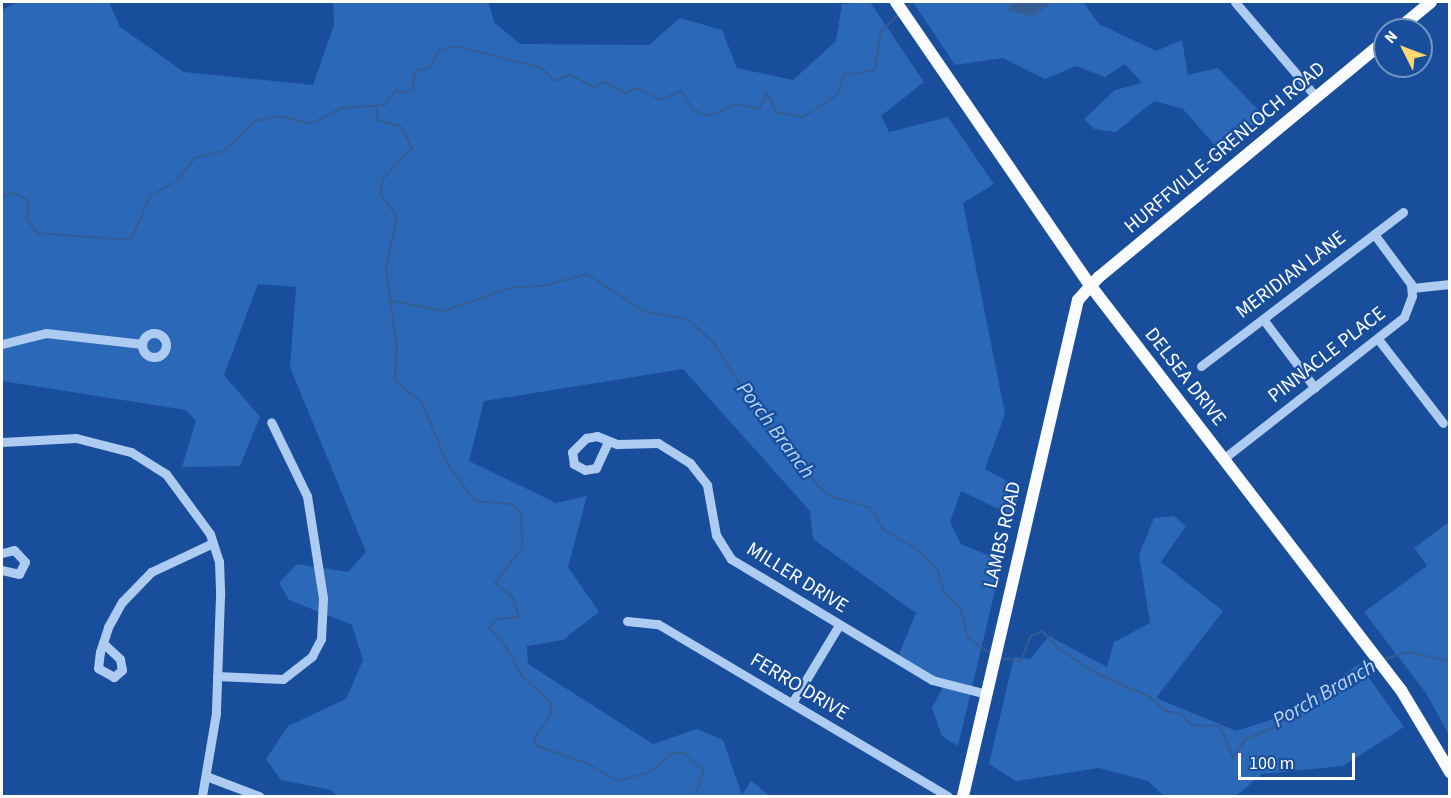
<!DOCTYPE html>
<html>
<head>
<meta charset="utf-8">
<style>
	body { margin:0 }
	#map { position:relative; width:1451px; height:798px; overflow:hidden; background:#184e9b; font-family:"Source Sans 3",sans-serif }
	div>[style] { position:absolute }
	.green>* { inset:0; background:#2c68b8 }
	.water>* { inset:0; background:#365c94 }
	.stream>* { height:2px; margin:-1px; padding:0 1px; transform-origin:1px; border-radius:1px; background:#365c94 }
	.minor>* { height:9px; margin:-4.5px; padding:0 4.5px; transform-origin:4.5px; border-radius:4.5px; background:#aecbf2 }
	.minor>.ring { margin:-4.5px; padding:0; box-sizing:content-box; background:none; border:9px solid #aecbf2; border-radius:50% }
	.major>* { height:12px; margin:-6px; padding:0 6px; transform-origin:6px; border-radius:6px; background:#f9fbff }
	span { translate:-50% -50%; white-space:nowrap; text-align:center; line-height:1.15; -webkit-text-stroke:4.5px #184e9b; paint-order:stroke }
	.street-label { font-size:20px; color:#fff }
	.water-label { font-size:21px; color:#bbd5f8; font-style:italic }
	.frame { position:absolute; inset:0; border:3px solid #fff; pointer-events:none }
	.north { position:absolute; left:1373px; top:18px; width:60px; height:60px; box-sizing:border-box; background:#184e9b; border:2px solid #7495c3; border-radius:50%; rotate:312deg; font-size:16px; font-weight:700; line-height:24px; text-align:center; color:#fff }
	.north::after { content:''; display:block; margin:auto; width:21px; height:27px; background:#ffd96f; clip-path:polygon(50% 0,100% 100%,50% 72%,0 100%) }
	.scale { position:absolute; left:1238px; top:753px; width:117px; height:27px; box-sizing:border-box; border:3px solid #fff; border-top:0; padding-left:8px; font-size:18px; line-height:21px; white-space:nowrap; color:#fff; -webkit-text-stroke:4px #184e9b; paint-order:stroke }
</style>
</head>
<body>
<div id="map">
	<div class="green">
		<div style="clip-path:polygon(17px 2px,109px 2px,120px 27px,184px 72px,313px 85px,334px 25px,333px 2px,488px 2px,495px 23px,520px 44px,649px 45px,680px 18px,722px 30px,737px 68px,793px 80px,836px 41px,842px 4px,870px 2px,924px 82px,881px 116px,889px 132px,948px 117px,994px 184px,963px 203px,1005px 414px,985px 469px,1020px 488px,1013px 516px,961px 491px,950px 522px,961px 544px,1002px 561px,958px 746px,942px 736px,932px 708px,944px 685px,897px 659px,916px 613px,813px 539px,810px 511px,683px 369px,484px 401px,469px 461px,556px 503px,587px 496px,568px 567px,599px 612px,563px 640px,527px 646px,528px 664px,653px 744px,697px 729px,723px 740px,742px 795px,751px 781px,770px 796px,337px 796px,331px 790px,281px 780px,266px 759px,288px 726px,346px 699px,363px 660px,352px 625px,289px 600px,279px 583px,297px 564px,348px 572px,366px 552px,290px 367px,296px 287px,258px 284px,224px 375px,260px 417px,240px 466px,182px 467px,196px 421px,186px 410px,2px 381px,2px 10px)"></div>
		<div style="clip-path:polygon(913px 2px,1083px 2px,1099px 24px,1156px 51px,1182px 40px,1188px 75px,1218px 68px,1264px 116px,1221px 152px,1183px 109px,1154px 101px,1116px 132px,1094px 129px,1084px 119px,1115px 90px,1142px 83px,1125px 64px,1105px 77px,1076px 66px,1045px 79px,1003px 58px,955px 65px)"></div>
		<div style="clip-path:polygon(1174px 516px,1186px 526px,1161px 562px,1223px 611px,1156px 698px,1236px 731px,1289px 714px,1359px 664px,1404px 727px,1343px 766px,1262px 774px,1236px 796px,1164px 796px,1148px 781px,1099px 768px,1016px 781px,989px 764px,1014px 657px,1030px 659px,1049px 636px,1107px 667px,1114px 642px,1150px 623px,1139px 555px,1154px 518px)"></div>
		<div style="clip-path:polygon(1449px 522px,1449px 735px,1426px 693px,1364px 612px,1427px 566px,1414px 548px)"></div>
	</div>
	<div class="water">
		<div style="clip-path:polygon(1014px 2px,1041px 2px,1050px 5px,1031px 16px,1008px 10px)"></div>
	</div>
	<div class="stream">
		<div style="left:906px;top:7px;width:9px;rotate:-32deg"></div>
		<div style="left:376px;top:108px;width:12px;rotate:81deg"></div>
		<div style="left:378px;top:120px;width:23px;rotate:15deg"></div>
		<div style="left:400px;top:126px;width:25px;rotate:61deg"></div>
		<div style="left:412px;top:148px;width:42px;rotate:133.1deg"></div>
		<div style="left:383px;top:179px;width:14px;rotate:102deg"></div>
		<div style="left:380px;top:193px;width:29px;rotate:55deg"></div>
		<div style="left:397px;top:217px;width:51px;rotate:102.4deg"></div>
		<div style="left:386px;top:267px;width:83px;rotate:82.4deg"></div>
		<div style="left:397px;top:349px;width:32px;rotate:94deg"></div>
		<div style="left:395px;top:381px;width:33px;rotate:38deg"></div>
		<div style="left:421px;top:401px;width:67px;rotate:67.2deg"></div>
		<div style="left:447px;top:463px;width:47px;rotate:53.6deg"></div>
		<div style="left:475px;top:501px;width:36px;rotate:5deg"></div>
		<div style="left:511px;top:504px;width:13px;rotate:39deg"></div>
		<div style="left:521px;top:512px;width:36px;rotate:88deg"></div>
		<div style="left:522px;top:548px;width:44px;rotate:127.6deg"></div>
		<div style="left:495px;top:583px;width:23px;rotate:38deg"></div>
		<div style="left:513px;top:597px;width:21px;rotate:73deg"></div>
		<div style="left:519px;top:617px;width:23px;rotate:175deg"></div>
		<div style="left:496px;top:619px;width:11px;rotate:128deg"></div>
		<div style="left:489px;top:628px;width:23px;rotate:47deg"></div>
		<div style="left:505px;top:645px;width:34px;rotate:62deg"></div>
		<div style="left:521px;top:675px;width:41px;rotate:43deg"></div>
		<div style="left:551px;top:703px;width:13px;rotate:94deg"></div>
		<div style="left:550px;top:716px;width:27px;rotate:126deg"></div>
		<div style="left:534px;top:738px;width:9px;rotate:69deg"></div>
		<div style="left:537px;top:746px;width:52px;rotate:19.1deg"></div>
		<div style="left:586px;top:763px;width:37px;rotate:29deg"></div>
		<div style="left:618px;top:781px;width:33px;rotate:-16deg"></div>
		<div style="left:650px;top:772px;width:30px;rotate:-40deg"></div>
		<div style="left:673px;top:753px;width:11px"></div>
		<div style="left:684px;top:753px;width:27px;rotate:42deg"></div>
		<div style="left:704px;top:771px;width:27px;rotate:110deg"></div>
		<div style="left:2px;top:196px;width:13px;rotate:-13deg"></div>
		<div style="left:15px;top:193px;width:16px;rotate:30deg"></div>
		<div style="left:29px;top:201px;width:19px;rotate:96deg"></div>
		<div style="left:27px;top:220px;width:16px;rotate:52deg"></div>
		<div style="left:37px;top:233px;width:94px;rotate:4.3deg"></div>
		<div style="left:131px;top:240px;width:48px;rotate:-66.6deg"></div>
		<div style="left:150px;top:196px;width:30px;rotate:-30deg"></div>
		<div style="left:176px;top:181px;width:30px;rotate:-50deg"></div>
		<div style="left:195px;top:158px;width:29px;rotate:-14deg"></div>
		<div style="left:223px;top:151px;width:45px;rotate:-42.3deg"></div>
		<div style="left:256px;top:121px;width:24px;rotate:-12deg"></div>
		<div style="left:279px;top:116px;width:32px;rotate:14deg"></div>
		<div style="left:310px;top:124px;width:36px;rotate:-27deg"></div>
		<div style="left:342px;top:108px;width:43px;rotate:-4deg"></div>
		<div style="left:385px;top:105px;width:19px;rotate:-54deg"></div>
		<div style="left:396px;top:90px;width:9px;rotate:18deg"></div>
		<div style="left:405px;top:93px;width:9px;rotate:-27deg"></div>
		<div style="left:413px;top:89px;width:18px;rotate:-84deg"></div>
		<div style="left:415px;top:71px;width:14px;rotate:-12deg"></div>
		<div style="left:429px;top:68px;width:20px;rotate:-60deg"></div>
		<div style="left:439px;top:51px;width:17px;rotate:-17deg"></div>
		<div style="left:455px;top:46px;width:90px;rotate:14.2deg"></div>
		<div style="left:542px;top:68px;width:18px;rotate:47deg"></div>
		<div style="left:554px;top:81px;width:17px;rotate:-21deg"></div>
		<div style="left:570px;top:75px;width:27px;rotate:27deg"></div>
		<div style="left:594px;top:87px;width:12px;rotate:-24deg"></div>
		<div style="left:605px;top:82px;width:23px;rotate:29deg"></div>
		<div style="left:625px;top:93px;width:14px;rotate:-21deg"></div>
		<div style="left:638px;top:88px;width:25px;rotate:29deg"></div>
		<div style="left:660px;top:100px;width:23px;rotate:-23deg"></div>
		<div style="left:681px;top:91px;width:23px;rotate:56deg"></div>
		<div style="left:694px;top:110px;width:15px;rotate:23deg"></div>
		<div style="left:708px;top:116px;width:32px;rotate:-22deg"></div>
		<div style="left:738px;top:104px;width:22px;rotate:13deg"></div>
		<div style="left:759px;top:109px;width:19px;rotate:-65deg"></div>
		<div style="left:767px;top:92px;width:22px;rotate:66deg"></div>
		<div style="left:776px;top:112px;width:27px;rotate:10deg"></div>
		<div style="left:803px;top:117px;width:40px;rotate:-32.9deg"></div>
		<div style="left:837px;top:95px;width:21px;rotate:-71deg"></div>
		<div style="left:844px;top:75px;width:31px;rotate:-9deg"></div>
		<div style="left:875px;top:70px;width:39px;rotate:-81deg"></div>
		<div style="left:881px;top:31px;width:26px;rotate:-43deg"></div>
		<div style="left:388px;top:300px;width:57px;rotate:11.1deg"></div>
		<div style="left:444px;top:311px;width:73px;rotate:-19.2deg"></div>
		<div style="left:513px;top:287px;width:30px;rotate:-2deg"></div>
		<div style="left:543px;top:286px;width:46px;rotate:-15.3deg"></div>
		<div style="left:587px;top:274px;width:69px;rotate:33.2deg"></div>
		<div style="left:645px;top:312px;width:44px;rotate:9.2deg"></div>
		<div style="left:688px;top:319px;width:34px;rotate:43deg"></div>
		<div style="left:713px;top:342px;width:98px;rotate:57.4deg"></div>
		<div style="left:766px;top:425px;width:33px;rotate:39deg"></div>
		<div style="left:792px;top:446px;width:46px;rotate:57.3deg"></div>
		<div style="left:817px;top:485px;width:19px;rotate:39deg"></div>
		<div style="left:832px;top:497px;width:39px;rotate:15deg"></div>
		<div style="left:870px;top:507px;width:27px;rotate:59deg"></div>
		<div style="left:884px;top:530px;width:36px;rotate:30deg"></div>
		<div style="left:915px;top:548px;width:30px;rotate:42deg"></div>
		<div style="left:937px;top:568px;width:24px;rotate:73deg"></div>
		<div style="left:944px;top:591px;width:25px;rotate:48deg"></div>
		<div style="left:961px;top:610px;width:29px;rotate:76deg"></div>
		<div style="left:968px;top:638px;width:29px;rotate:34deg"></div>
		<div style="left:1000px;top:658px;width:21px;rotate:8deg"></div>
		<div style="left:1021px;top:661px;width:26px;rotate:-69deg"></div>
		<div style="left:1030px;top:637px;width:13px;rotate:-27deg"></div>
		<div style="left:1042px;top:631px;width:25px;rotate:47deg"></div>
		<div style="left:1059px;top:649px;width:44px;rotate:33deg"></div>
		<div style="left:1096px;top:673px;width:59px;rotate:24deg"></div>
		<div style="left:1150px;top:697px;width:21px;rotate:43deg"></div>
		<div style="left:1165px;top:711px;width:17px;rotate:10deg"></div>
		<div style="left:1182px;top:714px;width:14px;rotate:51deg"></div>
		<div style="left:1191px;top:725px;width:29px;rotate:2deg"></div>
		<div style="left:1220px;top:726px;width:35px;rotate:68deg"></div>
		<div style="left:1233px;top:758px;width:23px;rotate:-56deg"></div>
		<div style="left:1246px;top:739px;width:30px;rotate:-23deg"></div>
		<div style="left:1274px;top:727px;width:86px;rotate:-35.5deg"></div>
		<div style="left:1344px;top:677px;width:33px;rotate:-23deg"></div>
		<div style="left:1384px;top:659px;width:26px;rotate:-16deg"></div>
		<div style="left:1409px;top:652px;width:42px;rotate:12.4deg"></div>
	</div>
	<div class="minor">
		<div style="left:1235px;top:2px;width:125px;rotate:49.5deg"></div>
		<div style="left:1412px;top:288px;width:38px;rotate:-6deg"></div>
		<div style="left:1263px;top:319px;width:86px;rotate:53deg"></div>
		<div class="ring" style="left:142px;top:333px;width:15px;height:15px"></div>
		<div style="left:1378px;top:339px;width:106px;rotate:52.3deg"></div>
		<div style="left:2px;top:344px;width:45px;rotate:-14deg"></div>
		<div style="left:46px;top:333px;width:97px;rotate:6.5deg"></div>
		<div style="left:1201px;top:366px;width:254px;rotate:-37.3deg"></div>
		<div style="left:2px;top:442px;width:74px;rotate:-3.1deg"></div>
		<div style="left:76px;top:438px;width:57px;rotate:14.3deg"></div>
		<div style="left:131px;top:452px;width:41px;rotate:32.2deg"></div>
		<div style="left:166px;top:474px;width:74px;rotate:53.7deg"></div>
		<div style="left:210px;top:534px;width:28px;rotate:72deg"></div>
		<div style="left:219px;top:561px;width:35px;rotate:88deg"></div>
		<div style="left:220px;top:596px;width:117px;rotate:92deg"></div>
		<div style="left:216px;top:713px;width:84px;rotate:99.6deg"></div>
		<div style="left:608px;top:442px;width:29px;rotate:115deg"></div>
		<div style="left:596px;top:468px;width:11px;rotate:170deg"></div>
		<div style="left:585px;top:470px;width:13px;rotate:-151deg"></div>
		<div style="left:574px;top:464px;width:12px;rotate:-99deg"></div>
		<div style="left:572px;top:452px;width:20px;rotate:-45deg"></div>
		<div style="left:586px;top:438px;width:11px;rotate:-10deg"></div>
		<div style="left:597px;top:436px;width:22px;rotate:22deg"></div>
		<div style="left:617px;top:444px;width:41px;rotate:-1.4deg"></div>
		<div style="left:658px;top:443px;width:38px;rotate:32deg"></div>
		<div style="left:690px;top:463px;width:28px;rotate:52deg"></div>
		<div style="left:707px;top:485px;width:51px;rotate:79.8deg"></div>
		<div style="left:716px;top:535px;width:28px;rotate:58deg"></div>
		<div style="left:731px;top:559px;width:235px;rotate:31deg"></div>
		<div style="left:932px;top:680px;width:57px;rotate:14.3deg"></div>
		<div style="left:1223px;top:459px;width:230px;rotate:-38.1deg"></div>
		<div style="left:1404px;top:317px;width:22px;rotate:-69deg"></div>
		<div style="left:1412px;top:296px;width:12px;rotate:-95deg"></div>
		<div style="left:1411px;top:284px;width:62px;rotate:-126.5deg"></div>
		<div style="left:2px;top:553px;width:12px;rotate:-14deg"></div>
		<div style="left:14px;top:550px;width:16px;rotate:47deg"></div>
		<div style="left:25px;top:562px;width:13px;rotate:117deg"></div>
		<div style="left:19px;top:574px;width:17px;rotate:-167deg"></div>
		<div style="left:627px;top:621px;width:31px;rotate:6deg"></div>
		<div style="left:658px;top:624px;width:337px;rotate:30.7deg"></div>
		<div style="left:103px;top:643px;width:23px;rotate:43deg"></div>
		<div style="left:120px;top:659px;width:11px;rotate:80deg"></div>
		<div style="left:122px;top:670px;width:11px;rotate:139deg"></div>
		<div style="left:114px;top:677px;width:18px;rotate:-151deg"></div>
		<div style="left:98px;top:668px;width:16px;rotate:-83deg"></div>
		<div style="left:100px;top:652px;width:26px;rotate:-72deg"></div>
		<div style="left:108px;top:627px;width:29px;rotate:-61deg"></div>
		<div style="left:122px;top:602px;width:42px;rotate:-46deg"></div>
		<div style="left:151px;top:572px;width:68px;rotate:-25.1deg"></div>
		<div style="left:217px;top:676px;width:66px;rotate:2.6deg"></div>
		<div style="left:283px;top:679px;width:37px;rotate:-38deg"></div>
		<div style="left:312px;top:656px;width:19px;rotate:-62deg"></div>
		<div style="left:321px;top:639px;width:41px;rotate:-87.2deg"></div>
		<div style="left:323px;top:598px;width:103px;rotate:-98.9deg"></div>
		<div style="left:307px;top:496px;width:82px;rotate:-115.9deg"></div>
		<div style="left:792px;top:703px;width:91px;rotate:-58.9deg"></div>
		<div style="left:206px;top:776px;width:57px;rotate:20.7deg"></div>
	</div>
	<div class="major">
		<div style="left:896px;top:2px;width:343px;rotate:55.6deg"></div>
		<div style="left:1090px;top:285px;width:511px;rotate:52.48deg"></div>
		<div style="left:1401px;top:690px;width:96px;rotate:59.1deg"></div>
		<div style="left:1397px;top:30px;width:44px;rotate:-39.5deg"></div>
		<div style="left:963px;top:796px;width:509px;rotate:-76.95deg"></div>
		<div style="left:1078px;top:300px;width:31px;rotate:-48deg"></div>
		<div style="left:1099px;top:277px;width:371px;rotate:-39.6deg"></div>
	</div>
	<div class="street-label">
		<span style="left:1225px;top:148px;rotate:-40deg">HURFFVILLE-GRENLOCH ROAD</span>
		<span style="left:1291px;top:275px;rotate:-37deg">MERIDIAN LANE</span>
		<span style="left:1327px;top:355px;rotate:-38deg">PINNACLE PLACE</span>
		<span style="left:1185px;top:377px;rotate:52deg">DELSEA DRIVE</span>
		<span style="left:1003px;top:535px;rotate:-77deg">LAMBS ROAD</span>
		<span style="left:797px;top:578px;rotate:32deg">MILLER DRIVE</span>
		<span style="left:799px;top:687px;rotate:31deg">FERRO DRIVE</span>
	</div>
	<div class="water-label">
		<span style="left:776px;top:430px;rotate:53deg">Porch Branch</span>
		<span style="left:1324px;top:693px;rotate:-30deg">Porch Branch</span>
	</div>
	<div class="frame"></div>
	<div class="north">N</div>
	<div class="scale">100 m</div>
</div>
</body>
</html>
